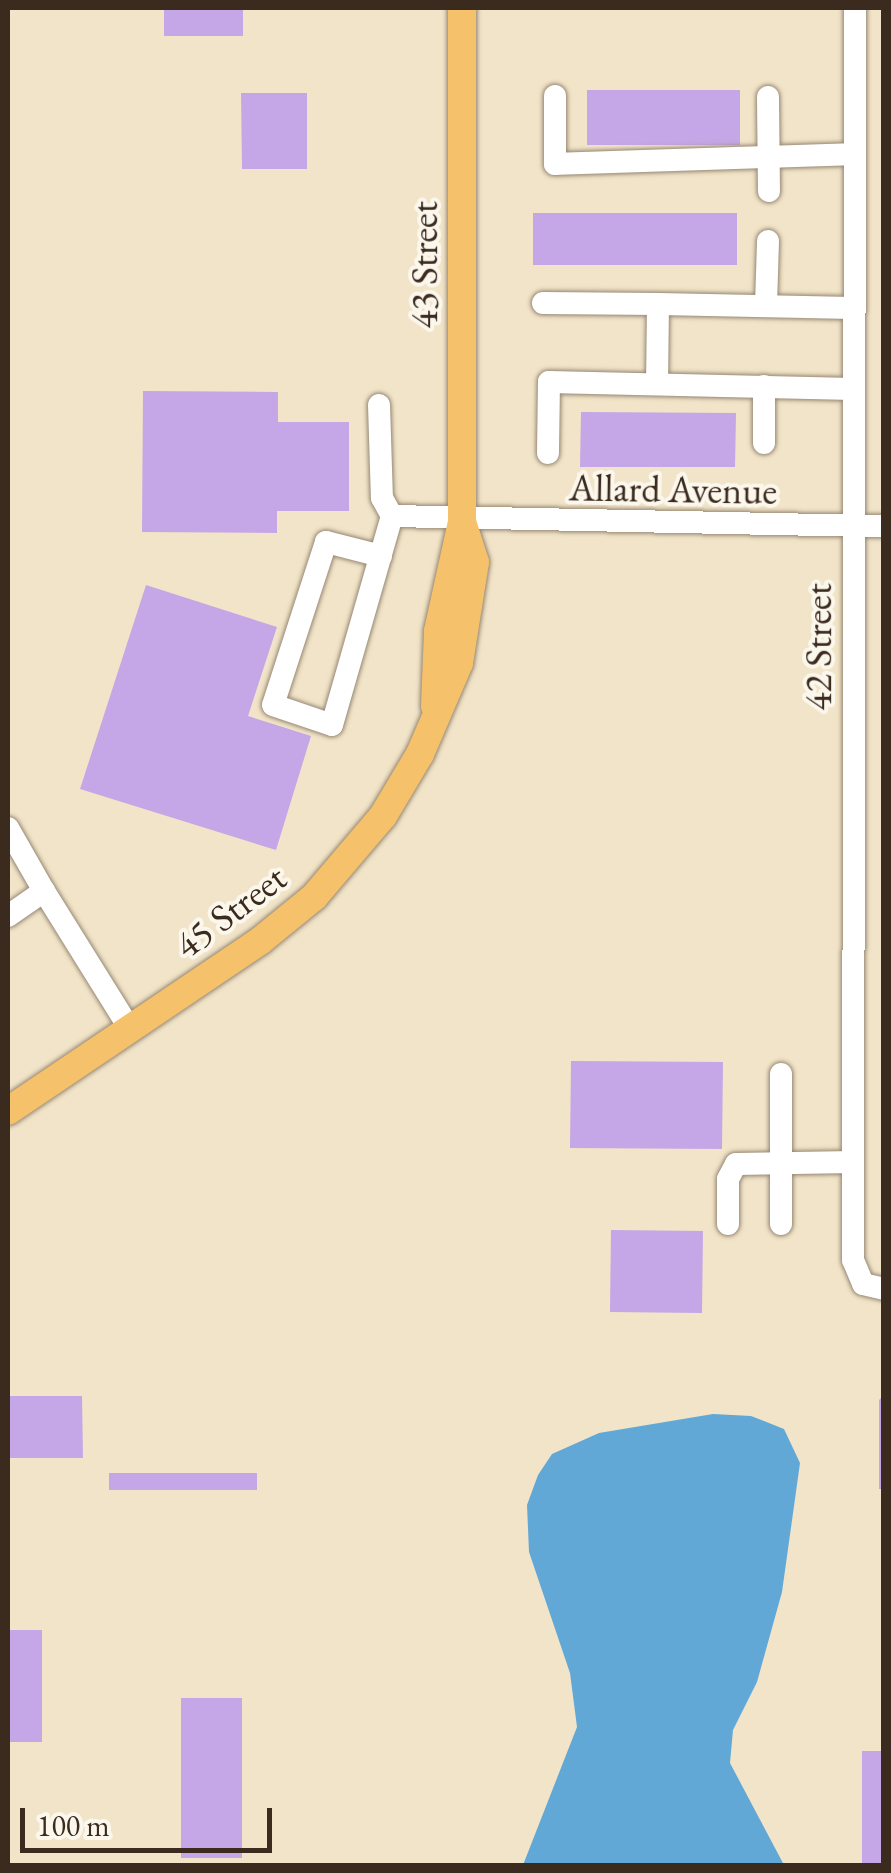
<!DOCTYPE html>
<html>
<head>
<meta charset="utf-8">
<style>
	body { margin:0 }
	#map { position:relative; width:891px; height:1873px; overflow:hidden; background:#f1e4c8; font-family:"EB Garamond",serif }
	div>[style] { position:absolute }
	.water>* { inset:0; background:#61a8d7 }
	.building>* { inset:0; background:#c5a6e6 }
	.roads { filter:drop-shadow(0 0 2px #968773) drop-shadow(0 0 2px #968773) }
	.minor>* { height:22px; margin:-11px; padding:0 11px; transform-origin:11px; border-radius:11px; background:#fff }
	.major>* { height:28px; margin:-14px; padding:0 14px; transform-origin:14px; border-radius:14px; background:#f5c16b }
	span { translate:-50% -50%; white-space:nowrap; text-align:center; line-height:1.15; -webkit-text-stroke:8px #fbf7ec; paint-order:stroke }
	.street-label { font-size:38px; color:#3b2a1e }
	.frame { position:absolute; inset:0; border:10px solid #3b2a1e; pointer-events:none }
	.scale { position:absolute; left:20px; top:1808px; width:252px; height:45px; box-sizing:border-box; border:5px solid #3b2a1e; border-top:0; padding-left:12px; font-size:30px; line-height:35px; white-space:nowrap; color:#3b2a1e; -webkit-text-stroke:8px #fbf7ec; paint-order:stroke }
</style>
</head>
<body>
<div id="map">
	<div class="water">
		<div style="clip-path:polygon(713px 1414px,751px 1416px,784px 1429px,800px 1463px,782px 1592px,757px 1682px,733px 1730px,730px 1763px,784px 1865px,523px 1865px,577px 1727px,570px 1673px,529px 1552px,527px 1505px,538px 1475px,552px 1454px,599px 1433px)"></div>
	</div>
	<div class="building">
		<div style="clip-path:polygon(164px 8px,243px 8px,243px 36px,164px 36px)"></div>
		<div style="clip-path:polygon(587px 90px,740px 90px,740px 145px,587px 145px)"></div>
		<div style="clip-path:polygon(241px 93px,307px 93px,307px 169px,242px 169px)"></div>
		<div style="clip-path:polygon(533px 213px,737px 213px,737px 265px,533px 265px)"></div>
		<div style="clip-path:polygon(143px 391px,278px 392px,278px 422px,349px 422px,349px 511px,277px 511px,277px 533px,142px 532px)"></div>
		<div style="clip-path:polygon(581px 412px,736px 413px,735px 467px,580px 467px)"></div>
		<div style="clip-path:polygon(146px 585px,277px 627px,248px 716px,311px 736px,276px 850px,80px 789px)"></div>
		<div style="clip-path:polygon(571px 1061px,723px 1062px,722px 1149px,570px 1148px)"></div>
		<div style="clip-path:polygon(611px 1230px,703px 1231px,702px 1313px,610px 1312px)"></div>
		<div style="clip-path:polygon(884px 1395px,884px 1489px,879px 1489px,879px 1400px)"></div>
		<div style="clip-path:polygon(8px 1396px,82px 1396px,83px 1458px,8px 1458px)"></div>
		<div style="clip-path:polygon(109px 1473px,257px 1473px,257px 1490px,109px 1490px)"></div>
		<div style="clip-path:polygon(8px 1630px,42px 1630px,42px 1742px,8px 1742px)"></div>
		<div style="clip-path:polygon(181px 1698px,242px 1698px,242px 1858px,181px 1858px)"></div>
		<div style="clip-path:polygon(862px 1751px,884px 1751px,884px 1866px,862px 1866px)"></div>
	</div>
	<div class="roads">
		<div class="minor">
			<div style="left:855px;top:8px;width:1252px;rotate:90.09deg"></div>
			<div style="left:853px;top:1260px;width:26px;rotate:67deg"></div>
			<div style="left:863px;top:1284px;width:22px;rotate:13deg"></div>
			<div style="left:555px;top:96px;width:68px;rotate:90deg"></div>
			<div style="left:555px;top:164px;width:299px;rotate:-1.9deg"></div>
			<div style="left:768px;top:97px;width:94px;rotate:89.4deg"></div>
			<div style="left:543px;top:303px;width:115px;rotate:0.5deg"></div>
			<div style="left:658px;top:304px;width:80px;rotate:90.7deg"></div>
			<div style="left:658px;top:304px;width:196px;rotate:1.2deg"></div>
			<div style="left:766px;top:305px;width:64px;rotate:-88.2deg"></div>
			<div style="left:379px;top:405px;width:93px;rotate:88.2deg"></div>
			<div style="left:382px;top:498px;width:21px;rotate:61deg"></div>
			<div style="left:764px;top:443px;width:57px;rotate:-90deg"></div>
			<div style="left:548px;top:453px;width:71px;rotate:-89.2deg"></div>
			<div style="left:549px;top:382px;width:304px;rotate:1.3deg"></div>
			<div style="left:381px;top:556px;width:57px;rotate:-165.7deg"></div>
			<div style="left:326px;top:542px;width:171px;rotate:108deg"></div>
			<div style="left:273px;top:705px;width:62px;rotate:18.7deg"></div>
			<div style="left:332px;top:725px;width:217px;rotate:-74deg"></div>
			<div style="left:392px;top:516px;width:492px;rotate:1.2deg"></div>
			<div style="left:8px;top:828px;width:73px;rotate:60.3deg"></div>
			<div style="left:8px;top:916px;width:44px;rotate:-34.8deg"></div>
			<div style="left:44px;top:891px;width:163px;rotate:58.1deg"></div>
			<div style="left:781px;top:1074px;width:150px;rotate:90deg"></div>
			<div style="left:728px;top:1224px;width:45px;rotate:-90deg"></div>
			<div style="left:728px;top:1179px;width:17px;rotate:-62deg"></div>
			<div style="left:736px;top:1164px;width:117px;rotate:-1deg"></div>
		</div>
		<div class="major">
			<div style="left:435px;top:706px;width:75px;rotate:-87.7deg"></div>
			<div style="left:438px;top:631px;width:112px;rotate:-77.6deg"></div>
			<div style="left:462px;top:522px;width:514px;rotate:-90deg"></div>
			<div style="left:8px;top:1111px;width:304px;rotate:-34deg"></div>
			<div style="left:260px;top:941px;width:70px;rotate:-39.2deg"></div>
			<div style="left:314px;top:897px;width:106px;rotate:-49.6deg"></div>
			<div style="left:383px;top:816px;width:72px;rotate:-59.2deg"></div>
			<div style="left:420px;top:754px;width:99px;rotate:-66.8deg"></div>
			<div style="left:459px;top:663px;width:102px;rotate:-81deg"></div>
			<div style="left:475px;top:562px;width:42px;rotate:-108deg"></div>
		</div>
	</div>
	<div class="street-label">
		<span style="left:424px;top:265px;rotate:-90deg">43 Street</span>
		<span style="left:673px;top:489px;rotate:1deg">Allard Avenue</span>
		<span style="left:818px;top:647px;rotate:-90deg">42 Street</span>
		<span style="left:230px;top:911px;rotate:-37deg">45 Street</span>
	</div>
	<div class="frame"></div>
	<div class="scale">100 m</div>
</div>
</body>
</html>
